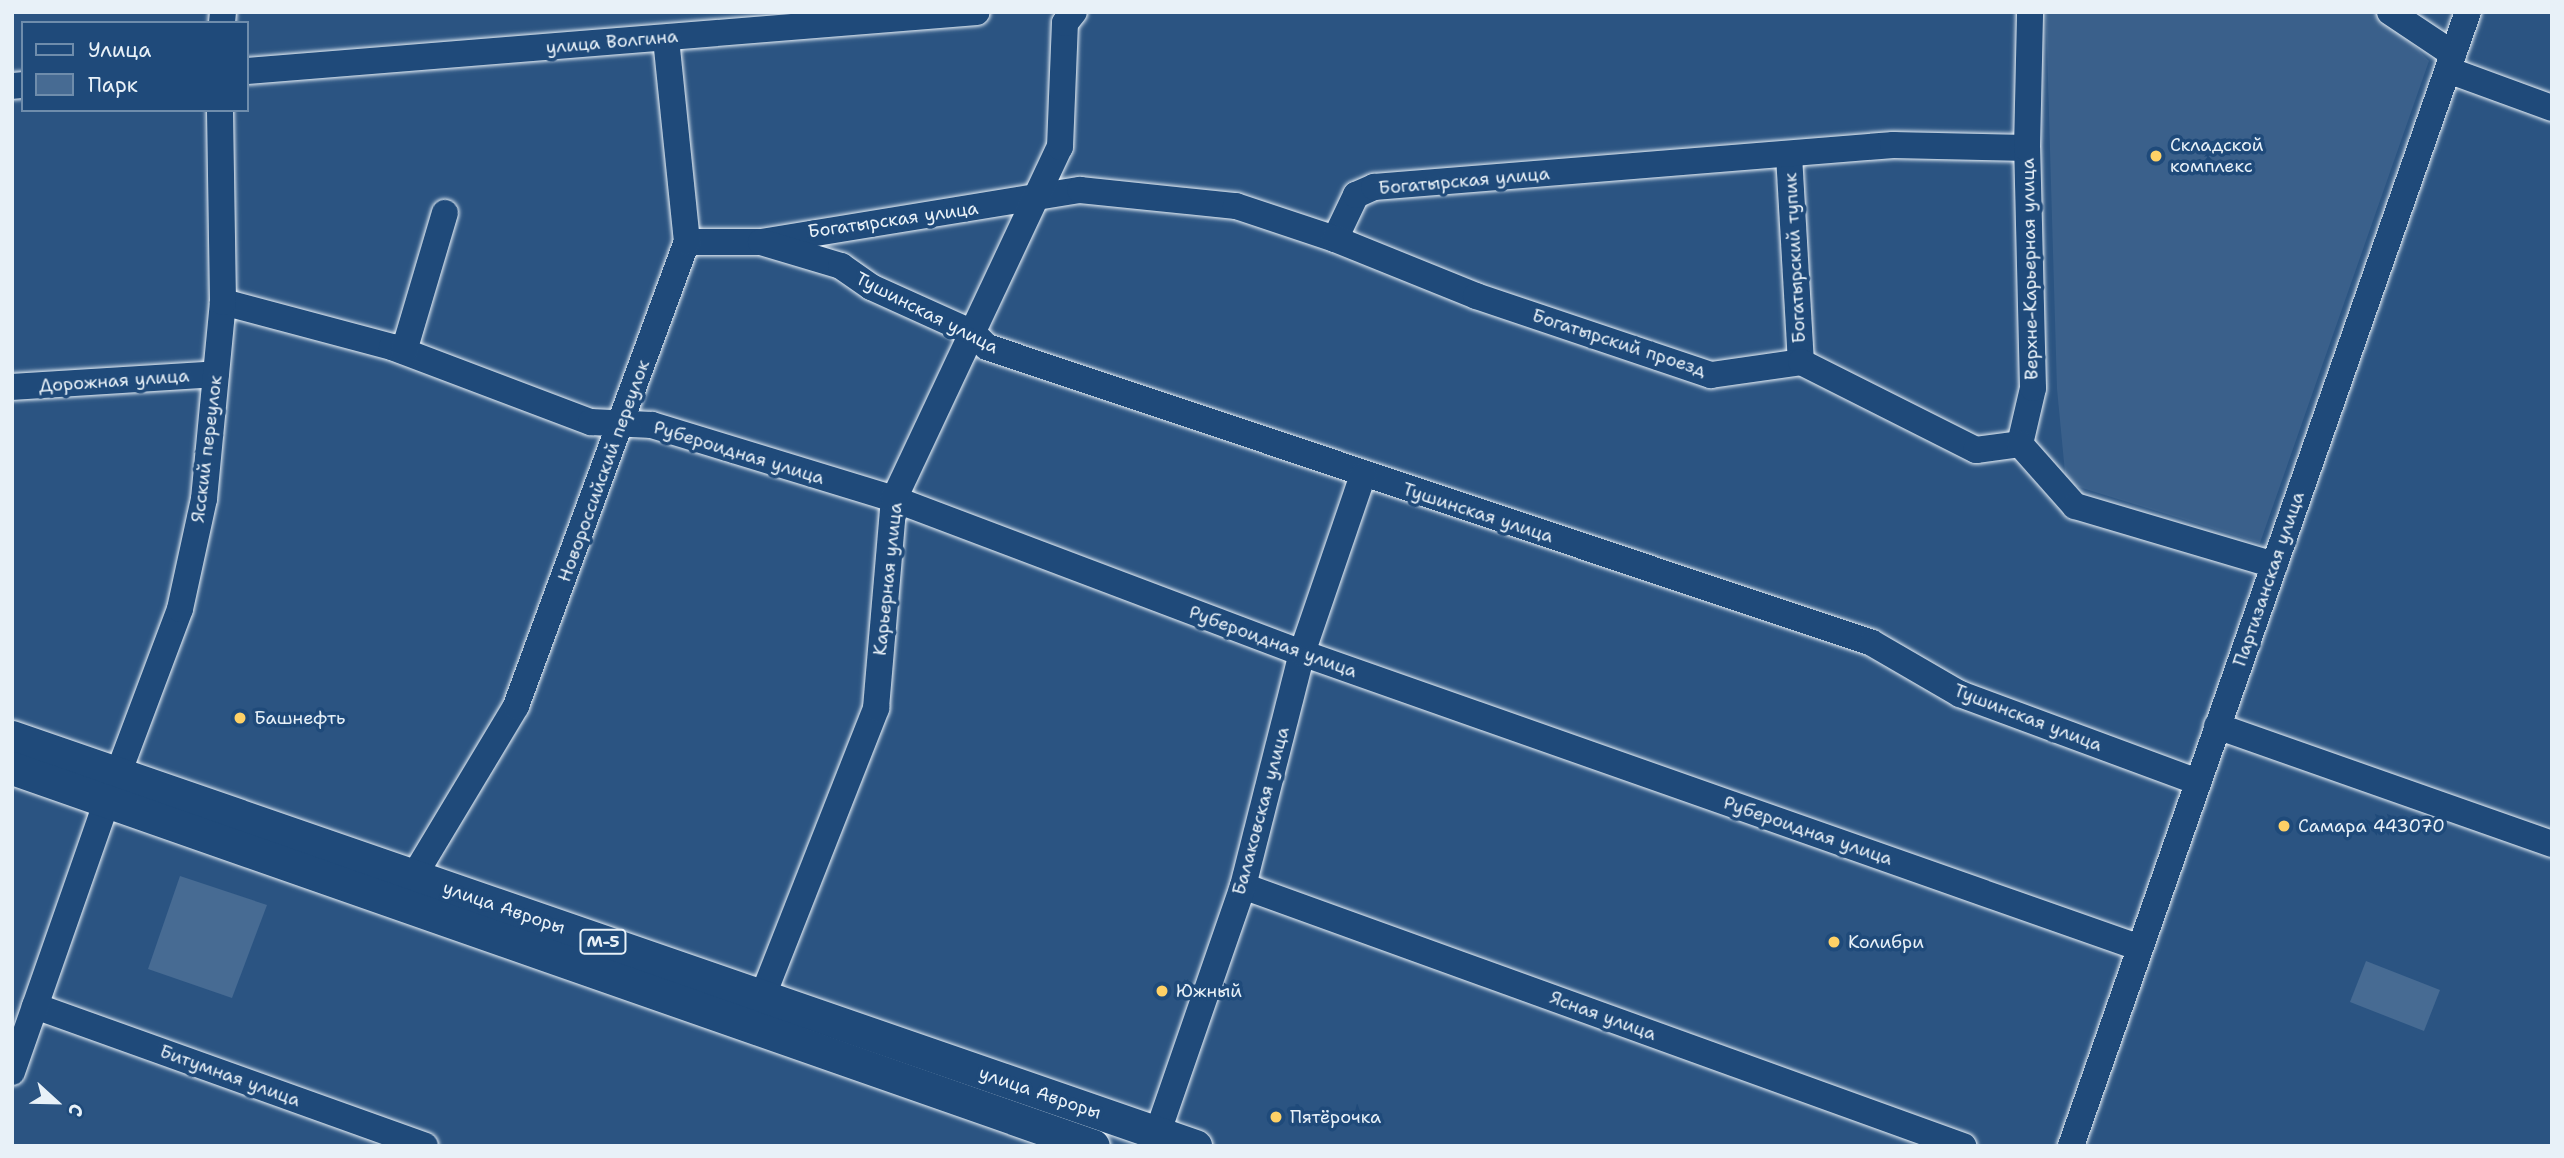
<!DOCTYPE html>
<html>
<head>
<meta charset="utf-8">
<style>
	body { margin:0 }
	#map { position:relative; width:2564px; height:1158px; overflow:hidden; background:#2b5482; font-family:"Shantell Sans",sans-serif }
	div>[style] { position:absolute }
	.built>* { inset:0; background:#3a608b }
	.green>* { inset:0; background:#476b93 }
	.roads { filter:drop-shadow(0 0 2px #e8f1f8) drop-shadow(0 0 2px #e8f1f8) }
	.minor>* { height:26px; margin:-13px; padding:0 13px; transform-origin:13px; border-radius:13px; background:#1f4a7a }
	.major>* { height:33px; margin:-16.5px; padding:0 16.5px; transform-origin:16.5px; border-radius:16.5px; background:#1f4a7a }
	.dots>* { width:19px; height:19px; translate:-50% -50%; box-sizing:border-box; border:4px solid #1f4a7a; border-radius:50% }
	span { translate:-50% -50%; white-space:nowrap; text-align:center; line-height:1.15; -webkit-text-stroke:7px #1f4a7a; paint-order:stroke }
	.shield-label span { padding:2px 5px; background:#1f4a7a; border:2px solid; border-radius:5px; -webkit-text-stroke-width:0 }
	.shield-label { font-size:16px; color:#e8f1f8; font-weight:700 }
	.street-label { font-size:18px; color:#e8f1f8 }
	.poi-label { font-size:18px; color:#e8f1f8 }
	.left { translate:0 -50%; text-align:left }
	.frame { position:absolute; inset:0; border:14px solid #e8f1f8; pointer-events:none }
	.legend { position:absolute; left:21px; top:21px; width:228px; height:91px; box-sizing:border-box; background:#1f4a7a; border:2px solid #6f8dac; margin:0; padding:9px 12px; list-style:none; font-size:21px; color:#e8f1f8 }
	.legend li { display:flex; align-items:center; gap:14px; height:35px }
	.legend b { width:35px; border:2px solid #6f8dac }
	.north { position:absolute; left:21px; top:1067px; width:70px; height:70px; -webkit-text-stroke:5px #1f4a7a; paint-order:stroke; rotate:112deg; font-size:19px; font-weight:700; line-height:28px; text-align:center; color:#e8f1f8 }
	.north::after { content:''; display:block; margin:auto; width:24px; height:32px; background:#e8f1f8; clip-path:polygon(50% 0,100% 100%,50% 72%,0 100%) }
</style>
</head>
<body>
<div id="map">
	<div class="built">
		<div style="clip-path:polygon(2046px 12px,2381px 12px,2429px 61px,2260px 543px,2066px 483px,2057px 389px)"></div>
	</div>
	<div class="green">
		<div style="clip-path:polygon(180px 876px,267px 905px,232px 998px,148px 969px)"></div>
		<div style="clip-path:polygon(2366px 961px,2440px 990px,2424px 1031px,2350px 1002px)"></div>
	</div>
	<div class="roads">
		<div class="minor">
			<div style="left:2390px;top:12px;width:76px;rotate:33.7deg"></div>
			<div style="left:222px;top:23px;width:11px;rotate:-85deg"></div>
			<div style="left:2448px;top:70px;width:111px;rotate:20.1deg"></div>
			<div style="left:247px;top:71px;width:732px;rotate:-4.62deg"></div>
			<div style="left:12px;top:86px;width:11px;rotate:-5deg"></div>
			<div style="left:1789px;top:155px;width:207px;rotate:86.7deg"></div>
			<div style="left:1335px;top:239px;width:49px;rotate:-64.5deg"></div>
			<div style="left:1356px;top:195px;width:20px;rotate:-24deg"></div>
			<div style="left:1374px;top:187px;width:521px;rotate:-4.63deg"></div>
			<div style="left:1893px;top:145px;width:134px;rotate:1.3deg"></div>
			<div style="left:687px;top:242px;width:74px"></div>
			<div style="left:761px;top:242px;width:323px;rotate:-9.3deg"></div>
			<div style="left:1080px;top:190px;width:157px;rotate:5.9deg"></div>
			<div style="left:1236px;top:206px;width:104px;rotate:18.4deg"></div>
			<div style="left:1335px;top:239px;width:152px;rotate:22deg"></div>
			<div style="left:1476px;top:296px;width:248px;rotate:18.6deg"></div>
			<div style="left:1711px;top:375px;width:91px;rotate:-8.2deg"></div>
			<div style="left:1801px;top:362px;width:196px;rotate:26.7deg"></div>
			<div style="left:1976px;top:450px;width:44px;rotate:-7.8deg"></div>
			<div style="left:761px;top:242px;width:84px;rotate:16.7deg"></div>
			<div style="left:841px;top:266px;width:37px;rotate:35deg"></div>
			<div style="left:871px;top:287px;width:112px;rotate:24.3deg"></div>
			<div style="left:973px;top:333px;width:20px;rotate:45deg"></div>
			<div style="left:987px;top:347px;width:933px;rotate:18.49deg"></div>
			<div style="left:1872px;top:643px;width:102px;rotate:30.1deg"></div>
			<div style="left:1960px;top:694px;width:254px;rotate:20.3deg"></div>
			<div style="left:223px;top:302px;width:175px;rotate:14.9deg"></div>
			<div style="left:392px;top:347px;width:213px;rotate:20.7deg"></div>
			<div style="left:591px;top:422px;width:61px;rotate:2.8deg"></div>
			<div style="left:652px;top:425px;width:253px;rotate:17deg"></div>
			<div style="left:894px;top:499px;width:436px;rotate:20.7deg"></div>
			<div style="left:1302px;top:653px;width:888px;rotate:19.39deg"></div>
			<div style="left:404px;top:351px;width:144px;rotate:-73.5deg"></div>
			<div style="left:12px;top:387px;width:204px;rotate:-3.6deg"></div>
			<div style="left:2020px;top:444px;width:57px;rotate:-76.9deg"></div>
			<div style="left:2033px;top:388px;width:240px;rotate:-91.4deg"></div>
			<div style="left:2027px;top:148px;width:136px;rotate:-88.7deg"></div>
			<div style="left:2020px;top:444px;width:83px;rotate:48.4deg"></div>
			<div style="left:2075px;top:506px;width:208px;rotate:16.5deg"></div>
			<div style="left:2217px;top:726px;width:355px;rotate:19.4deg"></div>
			<div style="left:118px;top:774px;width:176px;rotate:-69.4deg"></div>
			<div style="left:180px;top:609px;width:113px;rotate:-77.7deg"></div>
			<div style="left:204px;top:499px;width:198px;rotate:-84.5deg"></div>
			<div style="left:223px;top:302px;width:192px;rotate:-90.9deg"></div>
			<div style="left:414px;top:876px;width:198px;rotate:-59deg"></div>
			<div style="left:516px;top:706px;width:495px;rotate:-69.8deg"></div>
			<div style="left:687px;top:242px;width:205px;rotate:-95.9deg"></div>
			<div style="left:1243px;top:886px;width:766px;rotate:19.86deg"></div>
			<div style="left:762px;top:998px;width:312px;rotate:-68.5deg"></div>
			<div style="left:876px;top:708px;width:210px;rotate:-85.1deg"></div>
			<div style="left:894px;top:499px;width:389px;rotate:-64.8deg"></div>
			<div style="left:1060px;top:147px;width:124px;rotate:-87.7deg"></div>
			<div style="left:1065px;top:23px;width:14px;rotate:-51deg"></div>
			<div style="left:35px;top:1006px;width:414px;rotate:19.7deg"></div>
			<div style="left:12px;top:1072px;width:287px;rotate:-70.7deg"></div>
			<div style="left:1153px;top:1146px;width:275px;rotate:-70.9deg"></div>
			<div style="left:1243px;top:886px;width:240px;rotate:-75.8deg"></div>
			<div style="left:1302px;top:653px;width:188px;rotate:-71.1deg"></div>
			<div style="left:2071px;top:1146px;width:1201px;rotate:-70.71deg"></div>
		</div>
		<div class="major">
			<div style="left:12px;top:737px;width:1252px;rotate:19.07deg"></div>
			<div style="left:12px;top:768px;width:1145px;rotate:19.27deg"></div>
		</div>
	</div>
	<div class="dots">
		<div style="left:2156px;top:156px;background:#ffd166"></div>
		<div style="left:240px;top:718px;background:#ffd166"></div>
		<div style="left:2284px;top:826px;background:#ffd166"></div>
		<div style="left:1834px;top:942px;background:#ffd166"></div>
		<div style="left:1162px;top:991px;background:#ffd166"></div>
		<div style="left:1276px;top:1117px;background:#ffd166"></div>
	</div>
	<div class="shield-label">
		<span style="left:603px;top:942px">М-5</span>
	</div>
	<div class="street-label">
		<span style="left:612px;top:42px;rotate:-5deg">улица Волгина</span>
		<span style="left:1464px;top:181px;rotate:-5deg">Богатырская улица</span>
		<span style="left:893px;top:220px;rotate:-8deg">Богатырская улица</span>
		<span style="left:1795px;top:258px;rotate:-93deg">Богатырский тупик</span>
		<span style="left:2030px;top:269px;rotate:-91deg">Верхне-Карьерная улица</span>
		<span style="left:927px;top:313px;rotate:27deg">Тушинская улица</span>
		<span style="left:1619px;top:343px;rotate:18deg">Богатырский проезд</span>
		<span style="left:114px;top:381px;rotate:-4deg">Дорожная улица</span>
		<span style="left:207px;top:449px;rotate:-83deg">Ясский переулок</span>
		<span style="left:739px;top:453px;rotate:17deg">Рубероидная улица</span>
		<span style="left:604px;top:471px;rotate:-70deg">Новороссийский переулок</span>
		<span style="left:1478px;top:513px;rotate:18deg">Тушинская улица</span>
		<span style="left:888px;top:579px;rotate:-84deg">Карьерная улица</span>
		<span style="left:2269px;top:579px;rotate:-71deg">Партизанская улица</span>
		<span style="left:1273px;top:642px;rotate:20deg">Рубероидная улица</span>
		<span style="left:2028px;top:718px;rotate:21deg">Тушинская улица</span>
		<span style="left:1261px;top:811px;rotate:-75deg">Балаковская улица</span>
		<span style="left:1808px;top:831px;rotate:19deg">Рубероидная улица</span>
		<span style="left:504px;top:908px;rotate:19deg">улица Авроры</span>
		<span style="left:1603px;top:1016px;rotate:20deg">Ясная улица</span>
		<span style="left:230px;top:1076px;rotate:20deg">Битумная улица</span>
		<span style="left:1040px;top:1093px;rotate:19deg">улица Авроры</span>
	</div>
	<div class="poi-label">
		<span class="left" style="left:2170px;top:156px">Складской<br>комплекс</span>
		<span class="left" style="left:254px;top:718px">Башнефть</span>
		<span class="left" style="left:2298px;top:826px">Самара 443070</span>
		<span class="left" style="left:1848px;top:942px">Колибри</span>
		<span class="left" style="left:1176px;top:991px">Южный</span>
		<span class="left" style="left:1290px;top:1117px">Пятёрочка</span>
	</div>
	<div class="frame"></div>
	<ul class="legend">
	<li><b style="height:9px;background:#1f4a7a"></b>Улица</li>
	<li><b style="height:19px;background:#476b93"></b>Парк</li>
	</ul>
	<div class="north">С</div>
</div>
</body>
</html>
